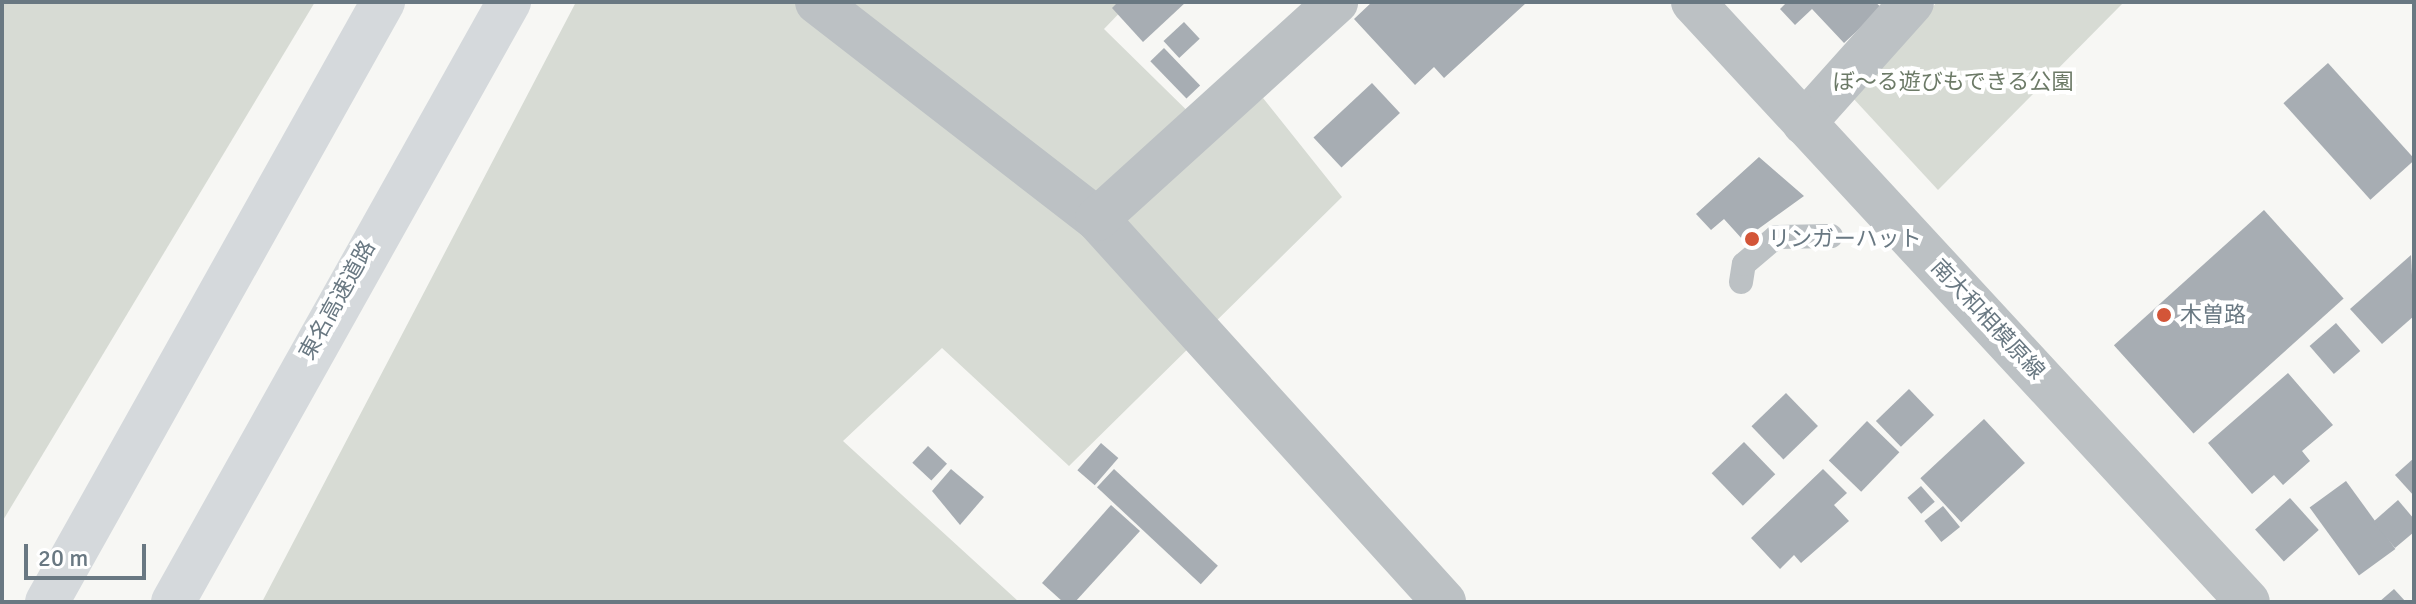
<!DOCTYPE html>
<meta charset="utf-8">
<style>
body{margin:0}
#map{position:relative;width:2416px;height:604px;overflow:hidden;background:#f7f7f4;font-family:Signika,"Noto Sans JP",sans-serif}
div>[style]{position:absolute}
.green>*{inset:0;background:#d7dbd4}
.building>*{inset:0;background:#a7adb3;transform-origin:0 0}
.service>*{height:24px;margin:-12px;padding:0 12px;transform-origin:12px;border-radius:12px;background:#bcc1c4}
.minor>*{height:44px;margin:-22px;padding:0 22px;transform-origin:22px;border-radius:22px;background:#bcc1c4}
.tertiary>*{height:44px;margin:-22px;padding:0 22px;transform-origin:22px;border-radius:22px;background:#bcc1c4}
.motorway>*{height:44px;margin:-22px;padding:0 22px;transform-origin:22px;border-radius:22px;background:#d5d9dc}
.dots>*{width:22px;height:22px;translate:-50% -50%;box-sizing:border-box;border:4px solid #fff;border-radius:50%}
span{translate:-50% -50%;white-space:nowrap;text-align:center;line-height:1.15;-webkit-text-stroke:8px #fff;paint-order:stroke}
.park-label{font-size:22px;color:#6c7a67}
.poi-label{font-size:22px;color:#697882}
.left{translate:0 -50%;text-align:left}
.street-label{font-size:22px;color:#697882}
.frame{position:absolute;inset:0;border:4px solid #697882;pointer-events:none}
.scale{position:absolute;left:24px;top:544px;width:122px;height:36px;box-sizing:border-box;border:4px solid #697882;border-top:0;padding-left:10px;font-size:24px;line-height:28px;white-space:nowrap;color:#697882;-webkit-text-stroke:6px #fff;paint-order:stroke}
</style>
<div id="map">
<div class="green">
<div style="clip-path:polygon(2px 2px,315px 2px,2px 522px)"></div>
<div style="clip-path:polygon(576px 2px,1130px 2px,1104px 29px,1214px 137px,1263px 98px,1342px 197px,1069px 466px,942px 348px,843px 441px,1019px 602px,262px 602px)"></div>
<div style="clip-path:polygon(1937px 2px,2124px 2px,1938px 190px,1852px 97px)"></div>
</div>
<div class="building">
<div style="clip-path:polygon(1118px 2px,1186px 2px,1143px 42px,1112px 8px)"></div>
<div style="clip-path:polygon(1372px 2px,1527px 2px,1444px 78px,1434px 67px,1415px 85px,1354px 19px)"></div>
<div style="clip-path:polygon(1787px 2px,1875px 2px,1882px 8px,1844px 43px,1812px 9px,1795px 25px,1780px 9px)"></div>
<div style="left:1184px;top:22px;width:23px;height:28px;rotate:47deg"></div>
<div style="left:1164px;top:48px;width:52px;height:19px;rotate:46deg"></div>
<div style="left:2328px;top:63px;width:130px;height:60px;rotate:48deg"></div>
<div style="left:1372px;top:83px;width:41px;height:80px;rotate:47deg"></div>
<div style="clip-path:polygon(1759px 157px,1804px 196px,1743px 240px,1724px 219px,1711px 230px,1696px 214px)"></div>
<div style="left:2264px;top:210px;width:119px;height:202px;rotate:48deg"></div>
<div style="clip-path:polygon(2411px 255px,2414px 316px,2382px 344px,2350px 309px)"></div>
<div style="left:2336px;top:323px;width:37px;height:35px;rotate:49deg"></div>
<div style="clip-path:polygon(2288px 373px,2333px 425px,2302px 451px,2310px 461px,2283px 485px,2274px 475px,2252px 494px,2208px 443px)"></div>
<div style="left:1909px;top:389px;width:36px;height:46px;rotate:46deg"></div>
<div style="left:1786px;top:393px;width:46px;height:48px;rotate:46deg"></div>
<div style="left:1984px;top:419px;width:60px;height:87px;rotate:47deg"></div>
<div style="left:1867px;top:421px;width:45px;height:55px;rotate:44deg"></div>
<div style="left:1744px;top:442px;width:45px;height:45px;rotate:46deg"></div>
<div style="left:1101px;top:443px;width:23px;height:36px;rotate:41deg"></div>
<div style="left:928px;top:446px;width:26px;height:23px;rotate:43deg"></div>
<div style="clip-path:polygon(2414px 458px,2414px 496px,2395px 475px)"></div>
<div style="clip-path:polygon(951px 469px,984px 497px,960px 525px,932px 491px)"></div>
<div style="left:1114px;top:469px;width:142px;height:25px;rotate:43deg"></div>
<div style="clip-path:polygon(1823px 469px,1847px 493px,1834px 505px,1849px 521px,1801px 563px,1794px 555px,1780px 569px,1751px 538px)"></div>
<div style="left:2346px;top:481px;width:84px;height:45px;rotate:54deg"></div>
<div style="left:1921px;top:486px;width:21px;height:18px;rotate:49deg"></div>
<div style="left:2290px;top:498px;width:43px;height:47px;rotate:48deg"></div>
<div style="clip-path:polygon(2398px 500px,2414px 519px,2414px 532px,2395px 548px,2373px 522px)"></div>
<div style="clip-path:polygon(1111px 505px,1140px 531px,1075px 602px,1063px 602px,1042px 583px)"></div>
<div style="left:1943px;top:506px;width:27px;height:24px;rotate:51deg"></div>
<div style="clip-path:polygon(2394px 589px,2406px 602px,2379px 602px)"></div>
</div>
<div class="service">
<div style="left:1741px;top:282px;width:18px;rotate:-81deg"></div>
<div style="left:1744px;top:264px;width:42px;rotate:-40.2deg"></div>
<div style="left:1776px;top:237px;width:55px;rotate:-1deg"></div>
</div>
<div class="minor">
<div style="left:817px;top:2px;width:354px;rotate:37.8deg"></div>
<div style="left:1097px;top:219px;width:517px;rotate:47.82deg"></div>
<div style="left:1804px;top:123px;width:162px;rotate:-48.2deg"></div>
<div style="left:1097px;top:219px;width:323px;rotate:-42.2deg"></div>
</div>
<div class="tertiary">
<div style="left:1693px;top:2px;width:817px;rotate:47.23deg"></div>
</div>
<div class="motorway">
<div style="left:47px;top:602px;width:688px;rotate:-60.75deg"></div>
<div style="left:173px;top:602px;width:688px;rotate:-60.75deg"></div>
</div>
<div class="dots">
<div style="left:1752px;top:239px;background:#d35538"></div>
<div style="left:2164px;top:315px;background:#d35538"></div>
</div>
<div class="park-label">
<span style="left:1953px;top:82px">ぼ～る遊びもできる公園</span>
</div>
<div class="poi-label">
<span class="left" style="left:1768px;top:239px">リンガーハット</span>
<span class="left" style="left:2180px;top:315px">木曽路</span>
</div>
<div class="street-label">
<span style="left:337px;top:300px;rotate:-61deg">東名高速道路</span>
<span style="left:1988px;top:319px;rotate:47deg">南大和相模原線</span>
</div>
<div class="frame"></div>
<div class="scale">20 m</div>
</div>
